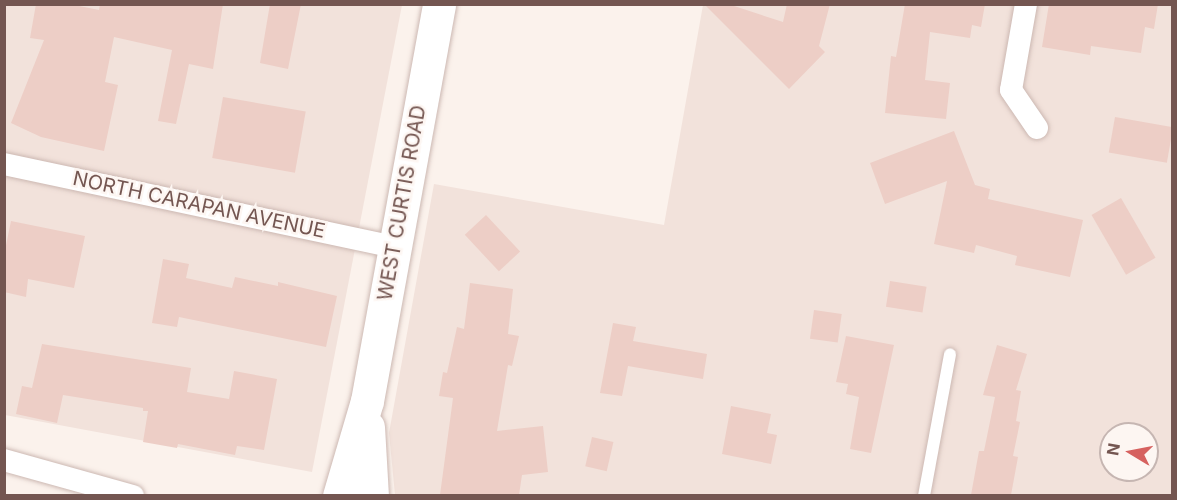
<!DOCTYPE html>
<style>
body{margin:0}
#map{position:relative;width:1177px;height:500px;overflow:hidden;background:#fbf2ec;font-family:Inter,sans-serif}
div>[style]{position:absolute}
.residential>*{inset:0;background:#f2e2db}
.building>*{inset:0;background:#edcec6;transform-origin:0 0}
.roads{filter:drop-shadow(0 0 2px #ccb8b2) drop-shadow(0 0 2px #ccb8b2)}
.lane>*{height:12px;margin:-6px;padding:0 6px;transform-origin:6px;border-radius:6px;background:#fff}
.street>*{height:22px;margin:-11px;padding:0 11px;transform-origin:11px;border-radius:11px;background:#fff}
.secondary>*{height:33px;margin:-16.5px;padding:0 16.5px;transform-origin:16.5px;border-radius:16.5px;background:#fff}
span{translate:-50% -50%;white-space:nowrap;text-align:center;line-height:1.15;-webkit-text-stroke:5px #fdf6f2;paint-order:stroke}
.street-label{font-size:20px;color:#745651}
.frame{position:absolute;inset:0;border:6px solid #745651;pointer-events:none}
.north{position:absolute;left:1099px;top:422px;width:60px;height:60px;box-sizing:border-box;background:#fdf6f2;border:2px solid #c6b6b2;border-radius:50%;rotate:280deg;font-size:16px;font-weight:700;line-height:24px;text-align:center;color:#745651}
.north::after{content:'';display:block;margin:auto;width:21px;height:27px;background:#d6615f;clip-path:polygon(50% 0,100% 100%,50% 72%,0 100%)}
</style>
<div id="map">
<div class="residential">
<div style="clip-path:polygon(4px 5px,402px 5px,312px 472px,5px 415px)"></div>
<div style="clip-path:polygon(evenodd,703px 5px,1172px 5px,1172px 495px,395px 495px,389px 433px,434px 184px,664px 225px,703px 5px,1111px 434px,1147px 434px,1147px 470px,1111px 470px,1111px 434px)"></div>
</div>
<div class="building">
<div style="clip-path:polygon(36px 4px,69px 4px,99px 10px,100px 4px,223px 4px,213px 69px,189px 64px,176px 124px,158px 121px,172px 50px,114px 37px,105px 82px,118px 85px,104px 151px,41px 137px,11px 123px,44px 40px,30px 38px)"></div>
<div style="clip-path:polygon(270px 4px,301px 4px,288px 69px,260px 63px)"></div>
<div style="clip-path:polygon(704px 4px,728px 4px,783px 22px,787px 4px,830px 4px,819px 46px,825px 52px,789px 89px)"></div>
<div style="clip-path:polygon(905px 4px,985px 4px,981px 27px,972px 25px,970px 38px,930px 32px,925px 80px,950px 83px,946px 119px,885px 113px,891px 56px,896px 57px)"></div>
<div style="clip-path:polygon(1049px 4px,1158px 4px,1154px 29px,1145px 27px,1141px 53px,1091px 46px,1090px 55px,1042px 47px)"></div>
<div style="left:223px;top:97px;width:84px;height:62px;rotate:10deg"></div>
<div style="left:1115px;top:117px;width:59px;height:36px;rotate:10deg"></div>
<div style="clip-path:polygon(954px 131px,975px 185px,990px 189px,988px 199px,1083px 220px,1070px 277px,1015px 265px,1017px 256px,976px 245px,974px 253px,934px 244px,947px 181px,885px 204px,870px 163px)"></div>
<div style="left:1121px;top:198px;width:69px;height:34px;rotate:60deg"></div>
<div style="left:486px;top:215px;width:50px;height:29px;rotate:47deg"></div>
<div style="clip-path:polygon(11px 221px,85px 236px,74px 288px,28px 279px,26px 297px,4px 292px,4px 255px)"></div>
<div style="clip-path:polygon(163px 259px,189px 264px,186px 278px,232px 288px,235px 277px,278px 286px,278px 282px,337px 296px,326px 347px,179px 317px,177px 327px,152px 323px)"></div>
<div style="left:890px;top:281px;width:37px;height:26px;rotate:9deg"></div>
<div style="clip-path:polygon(470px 283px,513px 289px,508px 334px,519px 336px,512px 366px,508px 365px,497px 431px,543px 426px,548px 472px,522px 475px,519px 495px,440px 495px,453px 398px,439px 396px,443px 372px,447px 373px,457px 327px,464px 329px)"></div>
<div style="left:814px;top:310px;width:28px;height:29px;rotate:8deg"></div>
<div style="clip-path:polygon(613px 323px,636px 327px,633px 341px,707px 354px,703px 379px,628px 366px,622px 396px,600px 393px)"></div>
<div style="clip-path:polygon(846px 336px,894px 345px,871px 453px,850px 449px,859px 397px,846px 394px,848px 384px,836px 382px)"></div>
<div style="clip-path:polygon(42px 344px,191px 368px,187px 392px,229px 399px,234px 371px,277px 379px,264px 450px,237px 446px,235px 455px,178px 444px,177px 448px,143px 442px,148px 411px,143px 411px,143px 408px,63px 395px,57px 423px,16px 414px,22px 386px,32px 388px)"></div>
<div style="clip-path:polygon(997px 345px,1027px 354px,1016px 390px,1021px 391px,1016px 421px,1020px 422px,1013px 456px,1018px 457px,1011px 495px,971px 495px,979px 451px,984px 451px,995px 397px,983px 395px)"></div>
<div style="clip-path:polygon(731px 406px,771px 414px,767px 433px,777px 435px,771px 464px,722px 454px)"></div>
<div style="left:592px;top:437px;width:22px;height:30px;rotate:13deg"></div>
</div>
<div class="roads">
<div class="lane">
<div style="left:924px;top:496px;width:144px;rotate:-79.6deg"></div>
</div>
<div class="street">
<div style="left:1026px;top:4px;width:87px;rotate:99.9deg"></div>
<div style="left:1011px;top:90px;width:46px;rotate:55.6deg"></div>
<div style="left:4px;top:164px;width:399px;rotate:12deg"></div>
<div style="left:4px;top:460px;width:134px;rotate:15.6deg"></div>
</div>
<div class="secondary">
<div style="left:368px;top:427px;width:69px;rotate:86.7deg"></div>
<div style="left:339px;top:496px;width:99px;rotate:-73.6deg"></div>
<div style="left:367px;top:401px;width:403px;rotate:-79.7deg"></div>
</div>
</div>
<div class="street-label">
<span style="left:402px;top:203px;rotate:-80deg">WEST CURTIS ROAD</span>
<span style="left:199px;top:205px;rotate:12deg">NORTH CARAPAN AVENUE</span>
</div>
<div class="frame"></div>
<div class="north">N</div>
</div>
